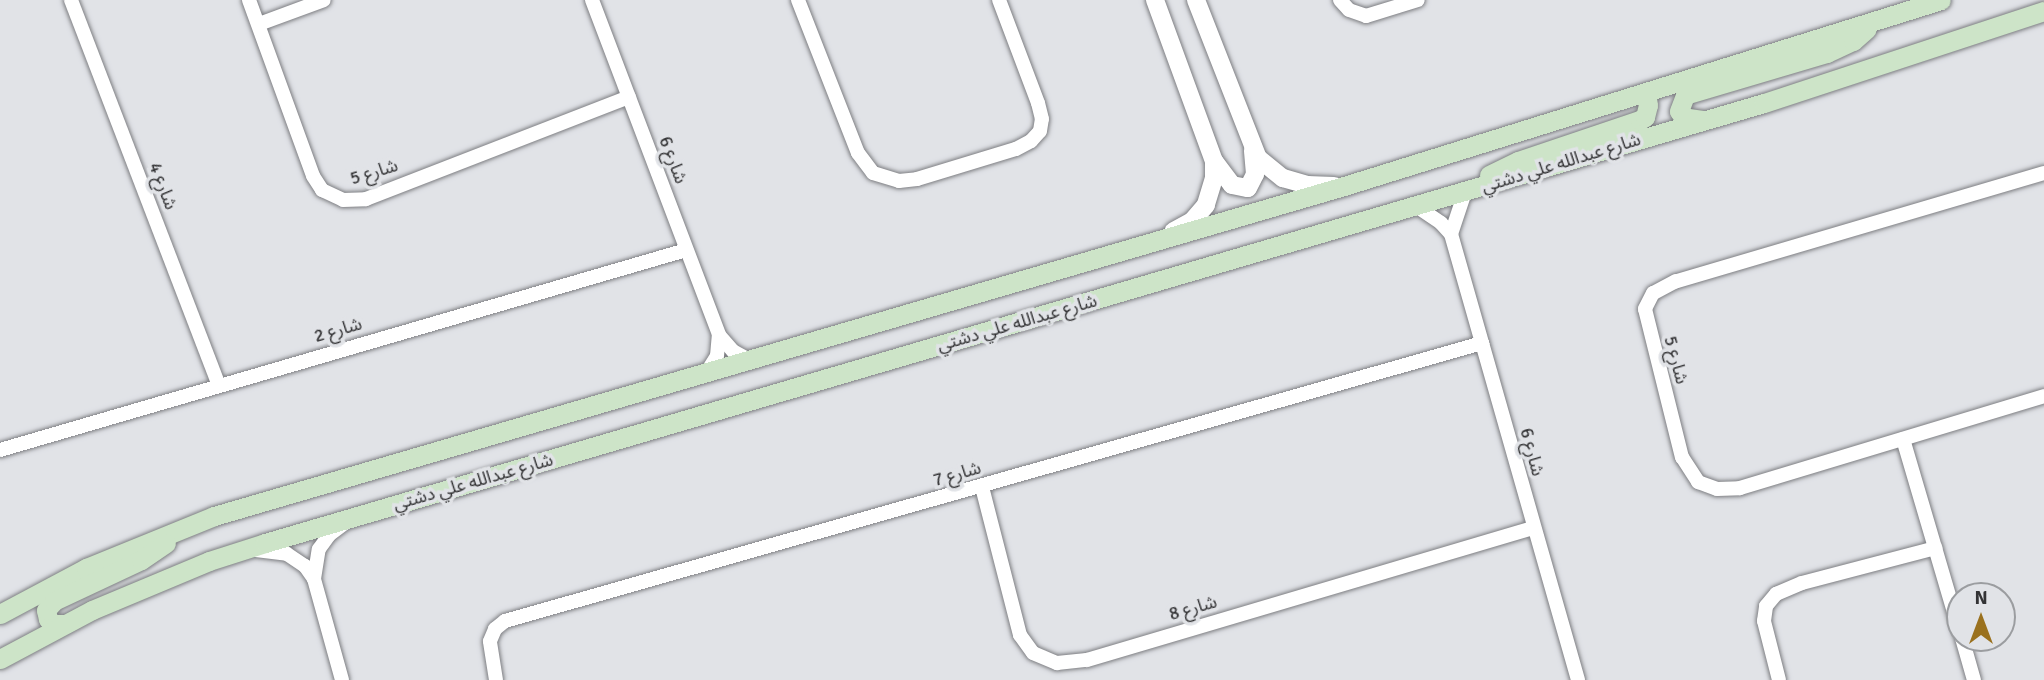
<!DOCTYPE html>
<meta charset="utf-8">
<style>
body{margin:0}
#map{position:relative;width:2044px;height:680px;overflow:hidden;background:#e1e3e7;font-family:Signika,"Noto Sans Arabic",sans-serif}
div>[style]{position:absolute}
.roads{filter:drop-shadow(0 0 2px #7d7e82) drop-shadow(0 0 2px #7d7e82)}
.minor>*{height:14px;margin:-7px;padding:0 7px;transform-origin:7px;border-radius:7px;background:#fff}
.tertiary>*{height:18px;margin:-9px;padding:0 9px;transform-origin:9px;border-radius:9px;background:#fff}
.secondary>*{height:19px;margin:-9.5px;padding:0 9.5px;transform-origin:9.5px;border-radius:9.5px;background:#cde4c8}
span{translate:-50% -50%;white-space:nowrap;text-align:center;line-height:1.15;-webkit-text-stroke:7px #e1e3e7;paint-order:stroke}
.street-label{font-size:18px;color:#333335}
.north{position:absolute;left:1946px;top:582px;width:70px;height:70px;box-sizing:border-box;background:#e1e3e7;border:2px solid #9b9da0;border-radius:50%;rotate:0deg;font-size:19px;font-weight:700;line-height:28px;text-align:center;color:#333335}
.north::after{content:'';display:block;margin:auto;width:24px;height:32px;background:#9a711e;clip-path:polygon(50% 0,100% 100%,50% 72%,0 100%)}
</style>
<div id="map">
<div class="roads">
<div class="minor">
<div style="left:71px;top:0;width:412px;rotate:69deg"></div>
<div style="left:249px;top:0;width:187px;rotate:70deg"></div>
<div style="left:313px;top:176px;width:17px;rotate:57deg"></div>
<div style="left:322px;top:190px;width:23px;rotate:25deg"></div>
<div style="left:343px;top:200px;width:23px;rotate:-2deg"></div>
<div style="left:366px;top:199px;width:282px;rotate:-21.2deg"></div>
<div style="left:592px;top:0;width:358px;rotate:69.2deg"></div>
<div style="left:719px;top:335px;width:21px;rotate:49deg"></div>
<div style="left:733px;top:351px;width:21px;rotate:29deg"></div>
<div style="left:798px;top:0;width:164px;rotate:68.6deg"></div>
<div style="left:858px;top:153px;width:25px;rotate:53deg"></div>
<div style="left:873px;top:173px;width:27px;rotate:17deg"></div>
<div style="left:899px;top:181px;width:18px;rotate:-6deg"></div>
<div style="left:917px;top:179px;width:103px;rotate:-16.9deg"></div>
<div style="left:1016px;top:149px;width:17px;rotate:-28deg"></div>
<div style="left:1031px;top:141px;width:13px;rotate:-48deg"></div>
<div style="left:1040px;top:131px;width:12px;rotate:-81deg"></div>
<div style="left:1042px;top:119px;width:16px;rotate:-104deg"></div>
<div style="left:1038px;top:103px;width:110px;rotate:-110.7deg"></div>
<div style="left:1340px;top:0;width:13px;rotate:48deg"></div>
<div style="left:1349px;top:10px;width:18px;rotate:19deg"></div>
<div style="left:1366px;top:16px;width:54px;rotate:-17.1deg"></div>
<div style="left:259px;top:24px;width:69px;rotate:-20.3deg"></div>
<div style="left:2044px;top:173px;width:384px;rotate:163.6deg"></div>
<div style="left:1676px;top:281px;width:26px;rotate:152deg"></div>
<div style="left:1653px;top:293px;width:18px;rotate:117deg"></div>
<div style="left:1645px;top:309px;width:153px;rotate:76deg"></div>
<div style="left:1682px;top:457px;width:30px;rotate:57deg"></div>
<div style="left:1698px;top:482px;width:20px;rotate:20deg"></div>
<div style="left:1717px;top:489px;width:23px;rotate:-2deg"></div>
<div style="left:1740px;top:488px;width:318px;rotate:-16.8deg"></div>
<div style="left:1465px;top:192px;width:44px;rotate:108.4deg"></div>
<div style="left:1451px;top:234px;width:464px;rotate:74.1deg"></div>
<div style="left:1416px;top:206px;width:30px;rotate:34deg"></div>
<div style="left:1441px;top:223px;width:15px;rotate:48deg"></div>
<div style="left:705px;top:375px;width:22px;rotate:-58deg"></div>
<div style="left:717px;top:356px;width:21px;rotate:-85deg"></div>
<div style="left:1903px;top:439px;width:202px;rotate:73.6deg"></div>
<div style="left:0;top:450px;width:715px;rotate:-16.25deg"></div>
<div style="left:982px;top:487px;width:153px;rotate:75.6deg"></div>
<div style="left:1020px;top:635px;width:22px;rotate:54deg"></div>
<div style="left:1033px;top:653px;width:26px;rotate:23deg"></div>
<div style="left:1057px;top:663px;width:30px;rotate:-6deg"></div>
<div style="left:1087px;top:660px;width:465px;rotate:-16.5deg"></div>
<div style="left:256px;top:550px;width:31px;rotate:7deg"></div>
<div style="left:287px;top:554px;width:22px;rotate:34deg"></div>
<div style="left:305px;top:566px;width:16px;rotate:55deg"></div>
<div style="left:314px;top:579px;width:105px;rotate:74.5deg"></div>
<div style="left:314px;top:579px;width:30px;rotate:-81deg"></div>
<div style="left:319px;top:549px;width:17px;rotate:-54deg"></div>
<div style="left:329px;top:535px;width:20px;rotate:-37deg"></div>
<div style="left:1962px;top:638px;width:44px;rotate:74.1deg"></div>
<div style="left:496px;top:680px;width:39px;rotate:-99deg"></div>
<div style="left:490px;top:641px;width:13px;rotate:-67deg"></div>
<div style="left:495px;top:629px;width:13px;rotate:-39deg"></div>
<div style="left:505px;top:621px;width:1016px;rotate:-15.88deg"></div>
<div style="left:1779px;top:680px;width:61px;rotate:-104.3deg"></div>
<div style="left:1764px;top:621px;width:15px;rotate:-82deg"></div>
<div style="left:1766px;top:606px;width:16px;rotate:-50deg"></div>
<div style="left:1776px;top:594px;width:28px;rotate:-23deg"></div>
<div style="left:1802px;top:583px;width:138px;rotate:-14.7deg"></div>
</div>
<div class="tertiary">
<div style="left:1155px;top:0;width:171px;rotate:69.9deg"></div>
<div style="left:1214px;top:161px;width:17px;rotate:90deg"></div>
<div style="left:1214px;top:178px;width:28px;rotate:107deg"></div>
<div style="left:1206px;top:205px;width:21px;rotate:131deg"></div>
<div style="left:1192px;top:221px;width:21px;rotate:151deg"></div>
<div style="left:1196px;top:0;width:170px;rotate:68.6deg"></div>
<div style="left:1258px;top:158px;width:32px;rotate:39deg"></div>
<div style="left:1283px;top:178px;width:25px;rotate:16deg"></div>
<div style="left:1307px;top:185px;width:27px;rotate:2deg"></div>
<div style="left:1214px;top:161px;width:30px;rotate:53deg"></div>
<div style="left:1232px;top:185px;width:16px;rotate:11deg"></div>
<div style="left:1248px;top:188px;width:16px;rotate:-63deg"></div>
<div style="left:1255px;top:174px;width:24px;rotate:-95deg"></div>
</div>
<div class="secondary">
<div style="left:1702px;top:120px;width:19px;rotate:-171deg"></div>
<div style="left:1683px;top:117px;width:7px;rotate:-124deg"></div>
<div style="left:1679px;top:111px;width:17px;rotate:-69deg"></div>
<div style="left:1685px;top:95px;width:148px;rotate:-16.5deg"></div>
<div style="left:1827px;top:53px;width:29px;rotate:-25deg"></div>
<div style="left:1853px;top:41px;width:18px;rotate:-41deg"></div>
<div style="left:1489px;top:175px;width:32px;rotate:-26deg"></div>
<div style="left:1518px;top:161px;width:129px;rotate:-18.6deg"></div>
<div style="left:1640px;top:120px;width:6px;rotate:-31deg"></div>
<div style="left:1645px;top:117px;width:12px;rotate:-76deg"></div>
<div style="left:1648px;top:105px;width:12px;rotate:-99deg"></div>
<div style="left:0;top:614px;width:98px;rotate:-28.1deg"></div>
<div style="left:86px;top:568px;width:138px;rotate:-22.1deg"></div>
<div style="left:214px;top:516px;width:1177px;rotate:-16.28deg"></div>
<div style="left:1344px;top:186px;width:625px;rotate:-17.3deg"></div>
<div style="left:65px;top:624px;width:12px;rotate:180deg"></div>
<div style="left:53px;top:624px;width:7px;rotate:-135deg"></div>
<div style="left:48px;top:619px;width:9px;rotate:-103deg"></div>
<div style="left:46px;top:610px;width:12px;rotate:-48deg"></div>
<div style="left:54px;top:601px;width:96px;rotate:-25.2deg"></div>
<div style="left:141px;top:560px;width:30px;rotate:-34deg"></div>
<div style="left:0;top:659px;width:104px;rotate:-28deg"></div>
<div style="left:92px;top:610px;width:127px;rotate:-22.7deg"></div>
<div style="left:209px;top:561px;width:59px;rotate:-17.8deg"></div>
<div style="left:265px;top:543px;width:1562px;rotate:-16.36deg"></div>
<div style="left:1764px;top:103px;width:295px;rotate:-18.2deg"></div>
</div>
</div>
<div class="street-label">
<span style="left:673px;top:160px;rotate:69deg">شارع 6</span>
<span style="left:1561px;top:163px;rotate:-17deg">شارع عبدالله علي دشتي</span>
<span style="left:374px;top:172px;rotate:-17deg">شارع 5</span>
<span style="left:163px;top:186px;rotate:69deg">شارع 4</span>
<span style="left:1017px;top:323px;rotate:-16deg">شارع عبدالله علي دشتي</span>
<span style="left:338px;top:330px;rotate:-16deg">شارع 2</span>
<span style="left:1676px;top:360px;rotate:75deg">شارع 5</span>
<span style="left:1532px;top:452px;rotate:75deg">شارع 6</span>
<span style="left:957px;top:474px;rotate:-16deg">شارع 7</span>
<span style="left:473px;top:482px;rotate:-16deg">شارع عبدالله علي دشتي</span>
<span style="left:1193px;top:608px;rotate:-16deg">شارع 8</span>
</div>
<div class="north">N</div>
</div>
